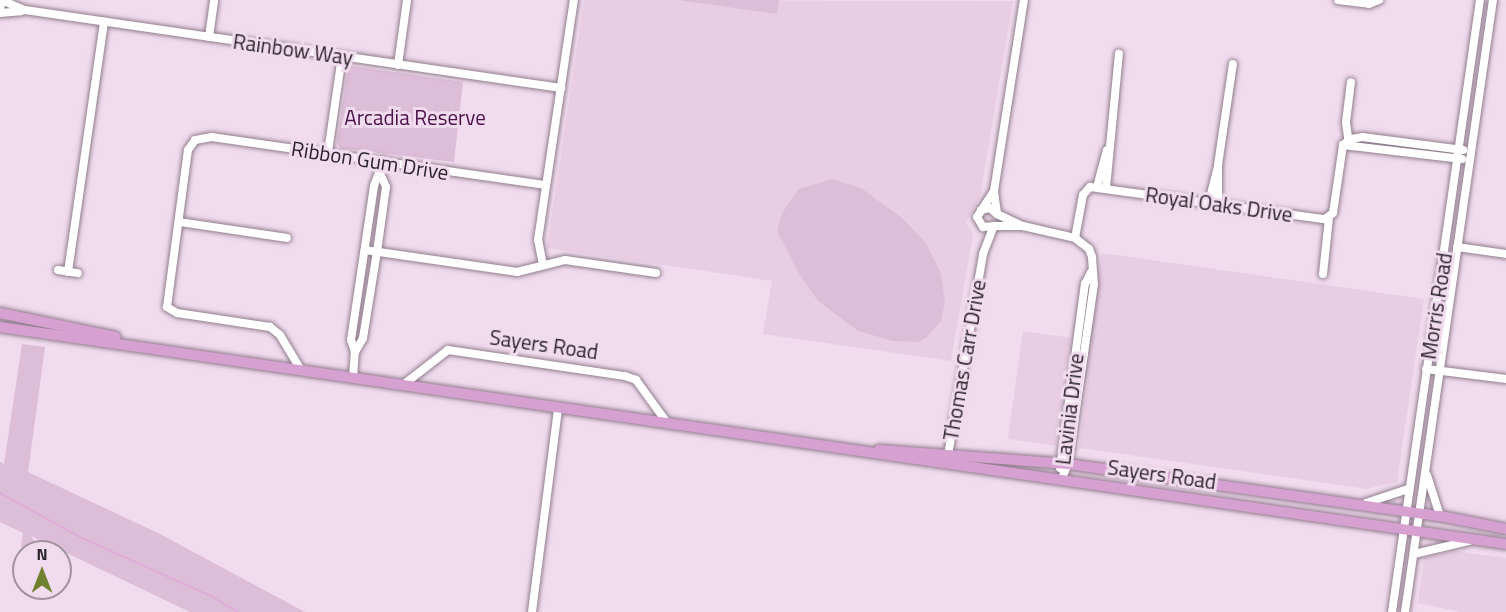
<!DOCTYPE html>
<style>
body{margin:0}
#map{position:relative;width:1506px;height:612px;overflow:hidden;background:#f0dcee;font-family:"Titillium Web",sans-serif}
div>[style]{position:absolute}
.built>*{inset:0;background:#e8cee4;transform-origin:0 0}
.green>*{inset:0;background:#ddbed9}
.stream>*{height:2px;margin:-1px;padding:0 1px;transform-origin:1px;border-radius:1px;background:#deadd8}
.roads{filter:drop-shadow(0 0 2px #917e8e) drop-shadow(0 0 2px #917e8e)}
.minor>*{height:8px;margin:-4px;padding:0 4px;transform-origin:4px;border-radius:4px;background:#fff}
.major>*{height:10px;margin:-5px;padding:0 5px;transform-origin:5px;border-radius:5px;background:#d6a1d1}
span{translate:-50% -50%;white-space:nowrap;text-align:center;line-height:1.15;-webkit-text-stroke:6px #f0dcee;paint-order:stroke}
.street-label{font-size:21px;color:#2b232a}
.park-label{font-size:21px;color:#4c1349}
.north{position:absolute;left:12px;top:540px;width:60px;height:60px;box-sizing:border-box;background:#f0dcee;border:2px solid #a192a0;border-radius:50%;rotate:0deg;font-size:16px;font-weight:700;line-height:24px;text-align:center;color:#2b232a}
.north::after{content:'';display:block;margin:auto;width:21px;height:27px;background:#6f802f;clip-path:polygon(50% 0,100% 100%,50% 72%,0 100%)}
</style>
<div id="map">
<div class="built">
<div style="clip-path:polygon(584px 0,1013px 1px,980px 197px,966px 222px,973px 235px,951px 361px,763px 334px,772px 281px,547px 248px)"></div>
<div style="clip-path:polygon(1102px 253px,1424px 299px,1397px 482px,1366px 489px,1079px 448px,1088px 380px,1084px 379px)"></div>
<div style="left:1023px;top:331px;width:48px;height:109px;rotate:8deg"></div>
<div style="clip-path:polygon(1455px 551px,1506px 558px,1506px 612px,1461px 612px,1418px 603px,1424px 558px)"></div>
</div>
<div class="green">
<div style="clip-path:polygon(678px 0,779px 0,777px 14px)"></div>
<div style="clip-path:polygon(352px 66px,463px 82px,454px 162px,340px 148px,337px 143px,348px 69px)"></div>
<div style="clip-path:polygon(832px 179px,861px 188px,901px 217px,926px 243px,941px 274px,945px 302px,941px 321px,926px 338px,918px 342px,893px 341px,858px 331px,818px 301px,801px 277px,777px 231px,782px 213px,799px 189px)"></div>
<div style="clip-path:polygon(22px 344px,45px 347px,28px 472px,160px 534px,305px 612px,190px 612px,31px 536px,40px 552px,25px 552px,21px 546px,23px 533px,0 522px,0 462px,4px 464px)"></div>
</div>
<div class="stream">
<div style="left:0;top:493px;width:94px;rotate:28.8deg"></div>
<div style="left:82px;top:538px;width:141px;rotate:24.2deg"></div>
<div style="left:211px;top:596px;width:31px;rotate:31deg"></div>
</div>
<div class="roads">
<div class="minor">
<div style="left:1px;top:0;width:26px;rotate:23deg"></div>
<div style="left:25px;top:10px;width:542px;rotate:8.28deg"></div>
<div style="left:1px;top:0;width:13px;rotate:94deg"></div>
<div style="left:0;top:13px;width:21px;rotate:-5deg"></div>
<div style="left:1338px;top:0;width:31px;rotate:7deg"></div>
<div style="left:1369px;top:4px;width:11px;rotate:-22deg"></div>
<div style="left:209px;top:37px;width:37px;rotate:-82deg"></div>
<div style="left:398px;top:65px;width:66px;rotate:-82.1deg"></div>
<div style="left:1349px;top:144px;width:22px;rotate:-98deg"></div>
<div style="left:1346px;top:122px;width:40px;rotate:-82.9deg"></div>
<div style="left:1343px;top:145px;width:120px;rotate:6.7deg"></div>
<div style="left:328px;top:152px;width:97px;rotate:-81.7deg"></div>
<div style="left:1097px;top:187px;width:38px;rotate:-75deg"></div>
<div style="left:1106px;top:188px;width:135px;rotate:-84.5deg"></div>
<div style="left:994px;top:191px;width:31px;rotate:123deg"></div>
<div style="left:977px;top:217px;width:12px;rotate:59deg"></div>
<div style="left:983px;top:227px;width:12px;rotate:-5deg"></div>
<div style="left:1209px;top:202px;width:38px;rotate:-76deg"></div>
<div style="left:1218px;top:203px;width:38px;rotate:-90deg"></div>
<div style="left:1218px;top:165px;width:102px;rotate:-81.6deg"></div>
<div style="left:981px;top:210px;width:9px;rotate:-13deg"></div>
<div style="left:990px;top:208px;width:9px;rotate:41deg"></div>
<div style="left:997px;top:213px;width:22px;rotate:-98deg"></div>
<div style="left:994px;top:191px;width:193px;rotate:-81.1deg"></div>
<div style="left:997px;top:214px;width:29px;rotate:25deg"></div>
<div style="left:1023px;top:226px;width:53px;rotate:13deg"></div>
<div style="left:1075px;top:238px;width:18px;rotate:38deg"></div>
<div style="left:1089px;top:249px;width:9px;rotate:69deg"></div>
<div style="left:1092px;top:257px;width:27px;rotate:86deg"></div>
<div style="left:1094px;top:284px;width:182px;rotate:98.2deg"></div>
<div style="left:1068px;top:464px;width:17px;rotate:114deg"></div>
<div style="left:179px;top:222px;width:109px;rotate:8.4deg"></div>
<div style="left:995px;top:226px;width:25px"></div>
<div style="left:1075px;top:238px;width:44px;rotate:-79.5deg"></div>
<div style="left:1083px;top:195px;width:11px;rotate:-49deg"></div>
<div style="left:1090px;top:187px;width:237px;rotate:7.8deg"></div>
<div style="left:1325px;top:219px;width:10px;rotate:-37deg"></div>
<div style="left:1333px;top:213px;width:69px;rotate:-81.6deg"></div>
<div style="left:1343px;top:145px;width:10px;rotate:-37deg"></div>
<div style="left:1351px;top:139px;width:11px;rotate:-10deg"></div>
<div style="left:1362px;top:137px;width:102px;rotate:7.3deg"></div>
<div style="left:1457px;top:247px;width:49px;rotate:8.1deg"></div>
<div style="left:365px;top:250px;width:154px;rotate:8.2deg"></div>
<div style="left:517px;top:272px;width:49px;rotate:-14deg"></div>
<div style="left:565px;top:260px;width:92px;rotate:8.1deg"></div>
<div style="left:543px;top:265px;width:25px;rotate:-101deg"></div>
<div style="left:538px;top:240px;width:243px;rotate:-81.5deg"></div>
<div style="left:58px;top:270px;width:20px;rotate:9deg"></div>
<div style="left:68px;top:272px;width:253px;rotate:-81.8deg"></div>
<div style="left:1323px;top:274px;width:56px;rotate:-83.9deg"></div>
<div style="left:355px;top:352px;width:16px;rotate:-60deg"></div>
<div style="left:363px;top:338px;width:87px;rotate:-80.8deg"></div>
<div style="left:377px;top:252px;width:66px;rotate:-82.1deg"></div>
<div style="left:386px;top:187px;width:13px;rotate:-113deg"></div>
<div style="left:1426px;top:369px;width:81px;rotate:7.1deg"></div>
<div style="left:301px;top:370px;width:41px;rotate:-121deg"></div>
<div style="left:280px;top:335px;width:13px;rotate:-141deg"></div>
<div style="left:270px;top:327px;width:94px;rotate:-171.4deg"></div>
<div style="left:177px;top:313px;width:12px;rotate:-149deg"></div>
<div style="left:167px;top:307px;width:158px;rotate:-82.4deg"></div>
<div style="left:188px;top:150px;width:12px;rotate:-55deg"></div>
<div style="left:195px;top:140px;width:17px;rotate:-10deg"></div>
<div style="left:212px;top:137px;width:337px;rotate:8.2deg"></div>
<div style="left:353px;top:378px;width:26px;rotate:-86deg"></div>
<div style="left:355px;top:352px;width:13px;rotate:-108deg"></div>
<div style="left:351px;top:340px;width:156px;rotate:-81.5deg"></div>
<div style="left:374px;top:186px;width:27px;rotate:-70deg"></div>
<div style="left:403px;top:385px;width:57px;rotate:-37.9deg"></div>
<div style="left:448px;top:350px;width:179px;rotate:8.4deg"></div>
<div style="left:625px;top:376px;width:12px;rotate:20deg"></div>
<div style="left:636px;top:380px;width:54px;rotate:54deg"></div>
<div style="left:947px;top:461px;width:210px;rotate:-80.1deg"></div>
<div style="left:983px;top:254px;width:30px;rotate:-69deg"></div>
<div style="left:1060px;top:468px;width:186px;rotate:-82.3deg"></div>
<div style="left:1085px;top:284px;width:13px;rotate:-63deg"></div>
<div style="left:1427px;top:475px;width:43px;rotate:72.4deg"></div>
<div style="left:1366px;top:503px;width:44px;rotate:-18.4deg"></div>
<div style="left:1414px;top:554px;width:57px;rotate:-13.3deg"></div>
<div style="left:532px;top:612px;width:206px;rotate:-82.7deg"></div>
<div style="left:1392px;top:612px;width:618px;rotate:-81.82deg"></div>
<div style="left:1405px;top:612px;width:618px;rotate:-81.82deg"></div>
</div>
<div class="major">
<div style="left:0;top:313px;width:118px;rotate:11.7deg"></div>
<div style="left:0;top:327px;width:1522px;rotate:8.2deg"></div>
<div style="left:879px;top:450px;width:190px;rotate:4.2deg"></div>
<div style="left:1068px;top:464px;width:376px;rotate:8deg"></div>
<div style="left:1440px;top:516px;width:67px;rotate:11.1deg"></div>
</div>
</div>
<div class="street-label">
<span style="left:293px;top:49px;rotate:8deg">Rainbow Way</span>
<span style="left:370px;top:160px;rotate:9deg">Ribbon Gum Drive</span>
<span style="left:1219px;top:204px;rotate:8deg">Royal Oaks Drive</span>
<span style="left:1436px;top:306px;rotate:-81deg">Morris Road</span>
<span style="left:544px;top:344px;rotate:8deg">Sayers Road</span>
<span style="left:964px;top:360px;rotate:-80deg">Thomas Carr Drive</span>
<span style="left:1069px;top:409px;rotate:-83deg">Lavinia Drive</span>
<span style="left:1162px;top:474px;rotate:8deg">Sayers Road</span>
</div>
<div class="park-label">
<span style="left:415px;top:117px">Arcadia Reserve</span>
</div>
<div class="north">N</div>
</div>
